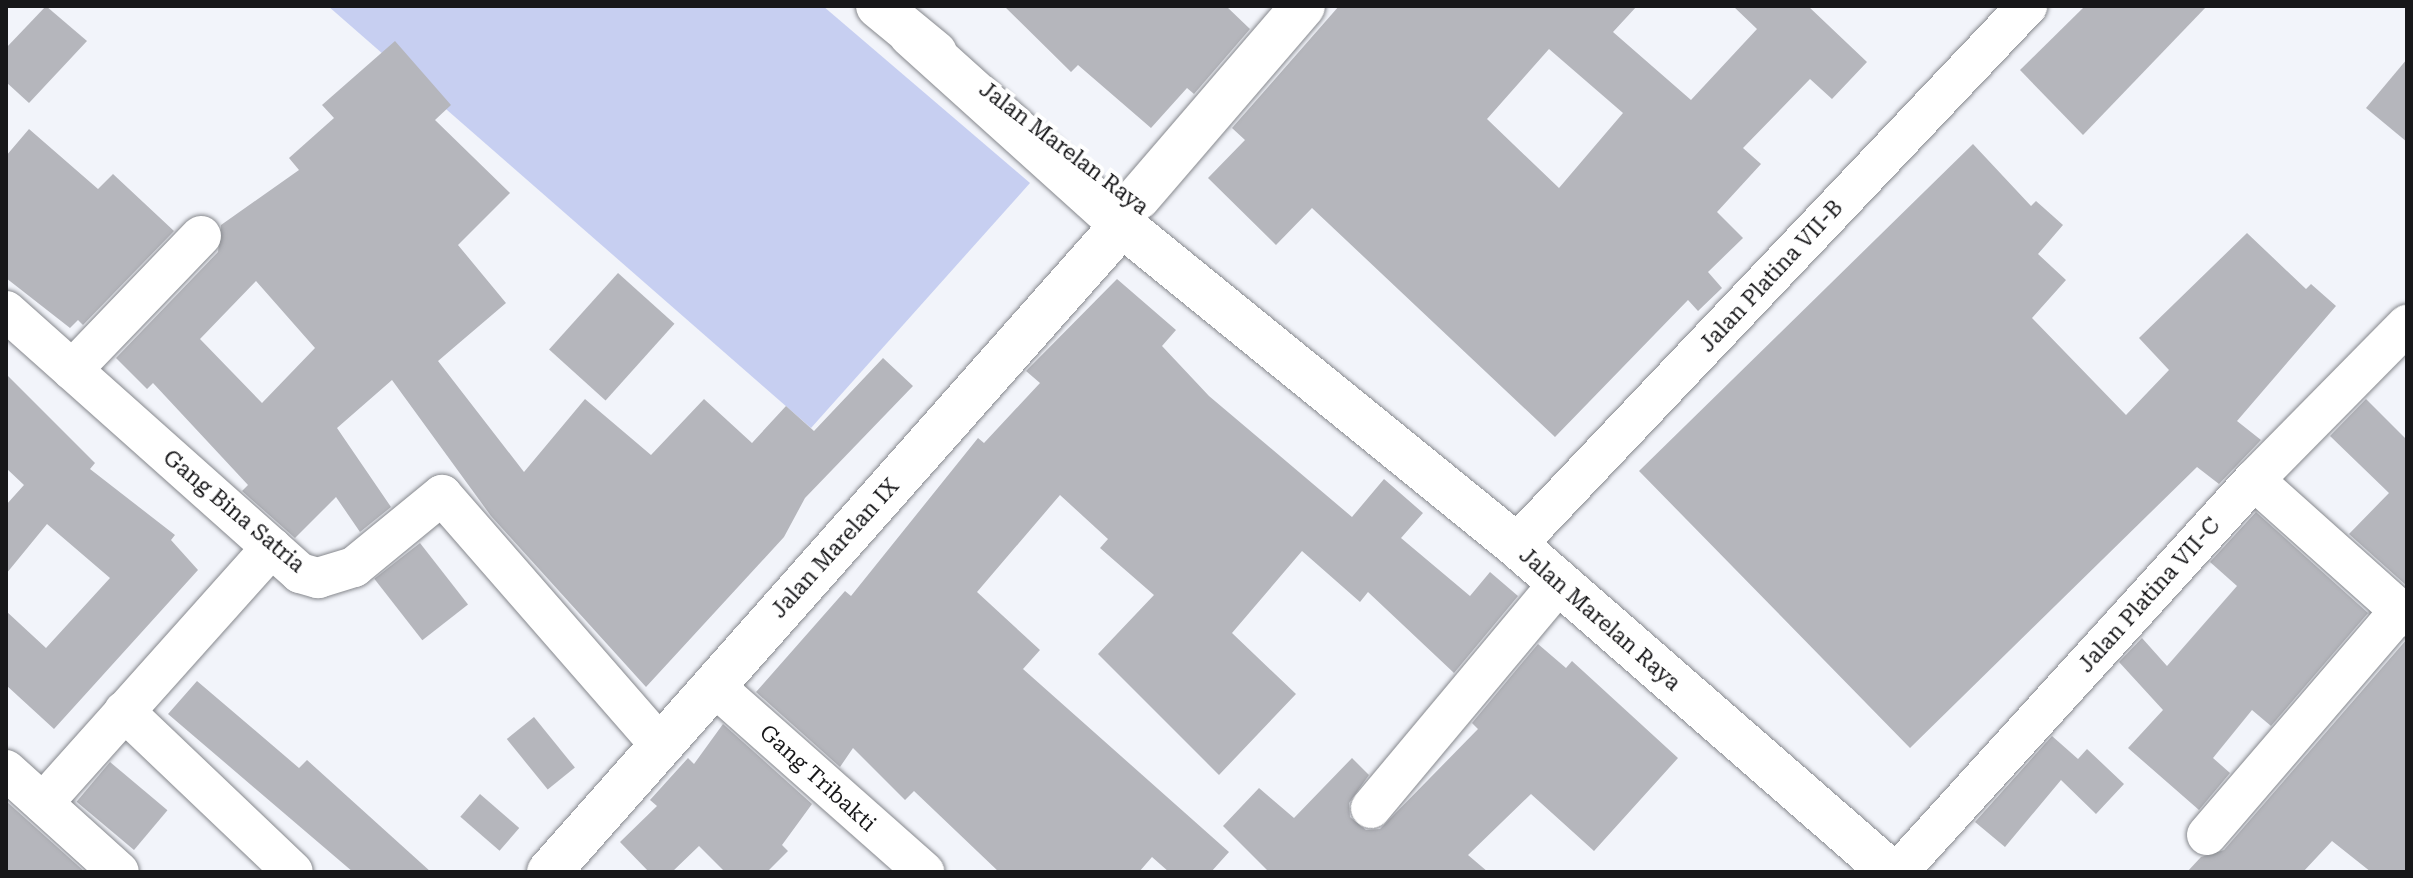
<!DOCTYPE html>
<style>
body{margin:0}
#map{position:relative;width:2413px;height:878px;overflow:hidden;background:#f2f4fa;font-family:"Roboto Serif",serif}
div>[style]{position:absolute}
.green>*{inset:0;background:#c7cff1}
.building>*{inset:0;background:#b5b6bc;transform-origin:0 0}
.roads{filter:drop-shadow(0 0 2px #86888d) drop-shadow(0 0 2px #86888d)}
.minor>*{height:40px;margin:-20px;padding:0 20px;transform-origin:20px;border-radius:20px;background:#fff}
.major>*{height:44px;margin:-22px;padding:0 22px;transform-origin:22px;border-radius:22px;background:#fff}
span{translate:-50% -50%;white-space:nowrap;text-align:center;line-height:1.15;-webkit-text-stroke:8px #fff;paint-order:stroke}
.street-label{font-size:22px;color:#171719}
.frame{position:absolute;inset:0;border:8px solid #171719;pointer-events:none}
</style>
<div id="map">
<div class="green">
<div style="clip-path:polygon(328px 6px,823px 6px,1030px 183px,811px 428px)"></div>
</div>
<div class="building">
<div style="clip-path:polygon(46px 6px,87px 41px,29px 103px,6px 82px,6px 48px)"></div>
<div style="clip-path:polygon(1004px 6px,1226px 6px,1250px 29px,1194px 94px,1187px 88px,1151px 128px,1078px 65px,1071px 72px)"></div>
<div style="clip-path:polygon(evenodd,1339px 6px,1637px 6px,1613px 32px,1691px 100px,1757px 29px,1733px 6px,1808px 6px,1867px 62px,1832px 99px,1810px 79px,1743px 148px,1761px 164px,1717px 212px,1743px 238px,1708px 272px,1722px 288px,1698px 311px,1688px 300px,1555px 437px,1312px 208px,1276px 245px,1208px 178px,1245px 140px,1232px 128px,1339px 6px,1549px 49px,1623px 113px,1559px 188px,1487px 119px,1549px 49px)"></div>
<div style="clip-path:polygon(2085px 6px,2207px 6px,2083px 135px,2020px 70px)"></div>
<div style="clip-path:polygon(evenodd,395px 41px,451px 105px,435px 120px,510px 193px,458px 245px,506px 303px,438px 361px,524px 472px,585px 399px,651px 455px,704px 399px,752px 443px,786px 406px,814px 431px,883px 358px,913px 386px,805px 498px,784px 537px,646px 687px,491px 516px,392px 380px,337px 428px,391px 507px,360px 532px,336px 497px,295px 538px,242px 491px,248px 485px,153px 383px,147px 389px,116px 358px,218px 252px,221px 225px,299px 170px,289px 158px,334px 118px,322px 105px,395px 41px,256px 281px,315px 348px,262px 403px,200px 339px,256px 281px)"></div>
<div style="clip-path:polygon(2407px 59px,2407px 142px,2366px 108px)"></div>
<div style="clip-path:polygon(29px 129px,98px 189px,113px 174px,174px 231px,83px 325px,78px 320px,70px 328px,6px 278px,6px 156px)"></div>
<div style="clip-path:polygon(1973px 144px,2031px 206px,2036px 201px,2063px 225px,2038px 254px,2066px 280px,2032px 318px,2126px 415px,2169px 370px,2139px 338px,2247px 233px,2306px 289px,2311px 284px,2336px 306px,2237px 421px,2261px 440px,2219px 484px,2197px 467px,1910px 748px,1639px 471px)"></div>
<div style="left:618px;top:273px;width:76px;height:103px;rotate:42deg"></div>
<div style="clip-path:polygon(1117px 279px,1176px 330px,1162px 346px,1209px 396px,1352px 517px,1384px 479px,1423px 513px,1401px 538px,1470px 596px,1490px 572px,1518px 596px,1454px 673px,1368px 592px,1360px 602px,1302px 551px,1232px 633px,1296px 694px,1219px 775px,1098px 654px,1154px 595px,1100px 548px,1108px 539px,1060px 495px,977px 592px,1040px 650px,1023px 669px,1229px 852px,1211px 872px,1169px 872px,1152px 857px,1139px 872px,999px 872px,914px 791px,905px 800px,853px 748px,840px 767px,756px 692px,845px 591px,851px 596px,978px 438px,984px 443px,1040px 383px,1026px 371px)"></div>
<div style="clip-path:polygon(6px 374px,95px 463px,90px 469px,175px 535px,171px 540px,198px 570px,54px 729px,6px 685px,6px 611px,46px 648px,110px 578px,47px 524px,6px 574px,6px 505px,24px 485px,6px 468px)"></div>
<div style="clip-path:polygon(2366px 399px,2407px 440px,2407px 586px,2349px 534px,2389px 493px,2330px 436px)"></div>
<div style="clip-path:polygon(2256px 512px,2368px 613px,2271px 726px,2252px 710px,2213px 758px,2230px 773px,2199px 810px,2128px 748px,2163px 710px,2119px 662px,2142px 638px,2167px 666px,2237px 586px,2210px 562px)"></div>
<div style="left:420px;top:543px;width:78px;height:58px;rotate:52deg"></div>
<div style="clip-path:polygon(2407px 639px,2407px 872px,2371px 872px,2332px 841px,2303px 872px,2187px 872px,2201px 857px,2224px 850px)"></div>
<div style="clip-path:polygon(1538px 644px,1566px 668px,1572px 661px,1678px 758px,1594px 851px,1531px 794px,1468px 855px,1488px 872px,1269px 872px,1223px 826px,1259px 788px,1294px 818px,1352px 758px,1369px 775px,1349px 803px,1350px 817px,1366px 830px,1380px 829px,1478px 729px,1472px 723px)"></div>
<div style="clip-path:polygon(197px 681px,299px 768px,307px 760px,431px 872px,353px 872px,168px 714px)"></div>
<div style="left:534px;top:717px;width:65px;height:35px;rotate:51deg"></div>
<div style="clip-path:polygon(723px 724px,812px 804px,782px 845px,788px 851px,767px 872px,725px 872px,699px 846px,672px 872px,649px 872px,620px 842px,657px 806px,650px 800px,688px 758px,694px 764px)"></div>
<div style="clip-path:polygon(2052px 736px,2078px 759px,2087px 749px,2124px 784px,2096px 814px,2061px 780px,2005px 847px,1975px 822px)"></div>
<div style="left:110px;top:762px;width:75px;height:52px;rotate:40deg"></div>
<div style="left:480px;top:794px;width:52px;height:30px;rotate:41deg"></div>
<div style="clip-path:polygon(6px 801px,85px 872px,6px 872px)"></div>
</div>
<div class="roads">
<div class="minor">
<div style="left:6px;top:311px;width:394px;rotate:41.7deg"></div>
<div style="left:300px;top:573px;width:19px;rotate:16deg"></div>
<div style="left:318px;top:578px;width:38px;rotate:-17deg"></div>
<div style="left:354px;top:567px;width:114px;rotate:-39.3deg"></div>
<div style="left:442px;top:495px;width:332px;rotate:48.9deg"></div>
<div style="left:72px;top:370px;width:186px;rotate:-46.1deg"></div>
<div style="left:2254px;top:480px;width:205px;rotate:41.8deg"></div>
<div style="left:1516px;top:545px;width:743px;rotate:-46.53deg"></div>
<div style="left:713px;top:685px;width:282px;rotate:41.5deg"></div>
<div style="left:124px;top:711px;width:233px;rotate:43.6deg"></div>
<div style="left:6px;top:770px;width:152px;rotate:42.1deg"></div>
<div style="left:43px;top:803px;width:343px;rotate:-48.2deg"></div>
<div style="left:1371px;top:808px;width:293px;rotate:-50.1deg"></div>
<div style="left:2207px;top:835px;width:296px;rotate:-49.3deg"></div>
<div style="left:1898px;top:872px;width:530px;rotate:-47.76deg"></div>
<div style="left:2254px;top:480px;width:218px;rotate:-45.4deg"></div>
</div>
<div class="major">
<div style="left:878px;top:6px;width:74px;rotate:39.5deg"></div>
<div style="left:911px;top:35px;width:284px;rotate:42deg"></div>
<div style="left:1122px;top:225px;width:508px;rotate:39.08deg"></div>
<div style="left:1516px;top:545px;width:498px;rotate:41.1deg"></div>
<div style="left:1138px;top:198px;width:253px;rotate:-49.3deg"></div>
<div style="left:549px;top:872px;width:864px;rotate:-48.47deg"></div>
</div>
</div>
<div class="street-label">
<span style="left:1064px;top:148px;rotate:37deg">Jalan Marelan Raya</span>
<span style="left:1771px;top:276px;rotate:-47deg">Jalan Platina VII-B</span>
<span style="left:234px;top:511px;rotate:40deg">Gang Bina Satria</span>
<span style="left:835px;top:548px;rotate:-48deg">Jalan Marelan IX</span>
<span style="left:2149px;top:595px;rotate:-48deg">Jalan Platina VII-C</span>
<span style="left:1600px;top:619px;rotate:41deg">Jalan Marelan Raya</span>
<span style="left:818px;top:778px;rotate:42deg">Gang Tribakti</span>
</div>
<div class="frame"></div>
</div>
